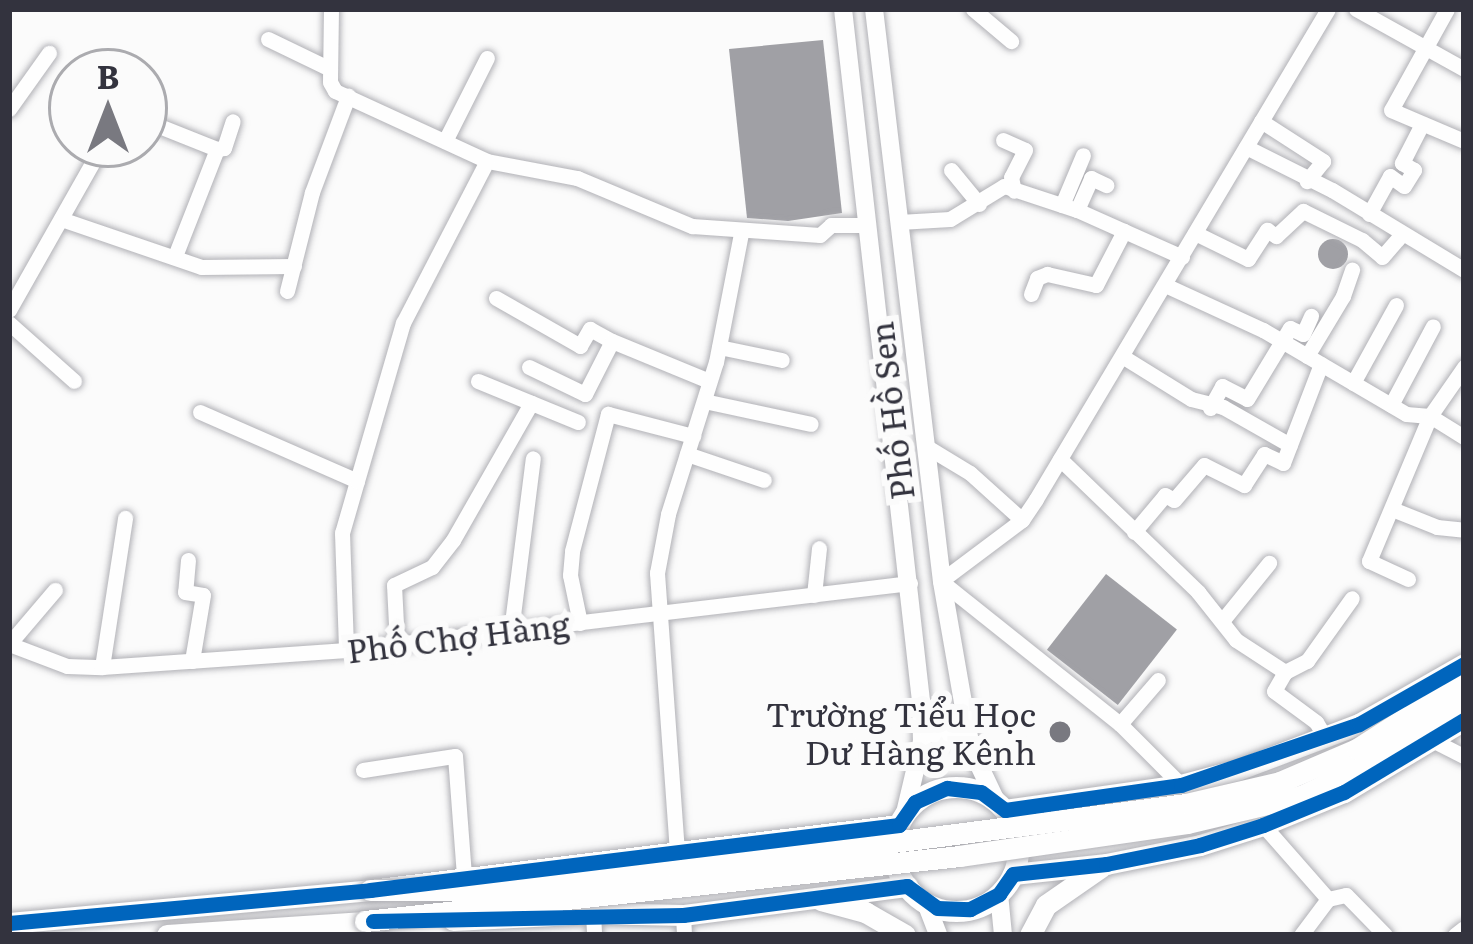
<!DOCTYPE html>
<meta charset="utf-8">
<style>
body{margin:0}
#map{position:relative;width:1473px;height:944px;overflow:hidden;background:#fbfbfb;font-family:Literata,serif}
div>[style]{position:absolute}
.building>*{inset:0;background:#a0a0a5;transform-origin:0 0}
.round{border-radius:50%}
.roads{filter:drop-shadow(0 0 3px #b1b1b6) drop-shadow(0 0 3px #b1b1b6)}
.minor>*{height:15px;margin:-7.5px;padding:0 7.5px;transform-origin:7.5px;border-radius:7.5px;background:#fefefe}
.major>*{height:18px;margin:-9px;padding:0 9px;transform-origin:9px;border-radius:9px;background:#fefefe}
.highway>*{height:21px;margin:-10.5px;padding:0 10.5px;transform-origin:10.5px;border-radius:10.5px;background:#fefefe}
.highway>.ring{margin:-10.5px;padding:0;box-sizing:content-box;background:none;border:21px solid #fefefe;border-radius:50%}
.bridges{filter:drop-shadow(0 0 3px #b1b1b6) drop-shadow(0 0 3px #b1b1b6)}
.highway-bridge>*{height:21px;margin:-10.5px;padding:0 10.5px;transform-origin:10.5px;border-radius:10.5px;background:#fefefe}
.bus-1>*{height:15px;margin:-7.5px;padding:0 7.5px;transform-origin:7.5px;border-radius:7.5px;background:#0065bd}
.dots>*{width:33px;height:33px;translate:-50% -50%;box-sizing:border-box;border:6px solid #fbfbfb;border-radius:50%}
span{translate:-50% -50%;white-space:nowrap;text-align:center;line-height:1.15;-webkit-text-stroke:12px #fbfbfb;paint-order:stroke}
.street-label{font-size:33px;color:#33333e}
.poi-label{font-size:33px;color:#33333e}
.right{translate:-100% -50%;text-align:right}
.frame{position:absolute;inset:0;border:12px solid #33333e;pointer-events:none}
.north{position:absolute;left:48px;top:48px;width:120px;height:120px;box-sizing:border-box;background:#fbfbfb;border:3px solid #ababaf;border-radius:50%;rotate:0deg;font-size:33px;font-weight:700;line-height:48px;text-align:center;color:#33333e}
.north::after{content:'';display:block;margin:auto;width:42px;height:54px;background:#797980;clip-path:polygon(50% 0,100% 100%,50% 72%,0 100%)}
</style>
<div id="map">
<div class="building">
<div style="clip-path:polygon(823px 40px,842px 213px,788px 221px,747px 218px,729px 49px)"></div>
<div class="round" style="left:1318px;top:239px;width:30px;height:30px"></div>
<div style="left:1106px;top:574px;width:90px;height:96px;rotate:38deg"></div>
</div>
<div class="roads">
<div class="minor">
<div style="left:331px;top:9px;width:73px;rotate:90.8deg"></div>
<div style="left:330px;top:82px;width:10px;rotate:61deg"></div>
<div style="left:335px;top:91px;width:167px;rotate:24.7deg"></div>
<div style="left:487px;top:161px;width:92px;rotate:10.7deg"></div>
<div style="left:577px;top:178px;width:125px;rotate:22.7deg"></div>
<div style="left:692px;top:226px;width:128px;rotate:4deg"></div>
<div style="left:820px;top:235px;width:15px;rotate:-42deg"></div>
<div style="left:831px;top:225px;width:37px"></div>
<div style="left:973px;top:9px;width:50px;rotate:40.1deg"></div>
<div style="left:1356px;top:9px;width:124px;rotate:29.1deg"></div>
<div style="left:1447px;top:9px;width:115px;rotate:119deg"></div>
<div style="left:1391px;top:110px;width:79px;rotate:23deg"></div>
<div style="left:268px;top:39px;width:69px;rotate:25.8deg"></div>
<div style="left:9px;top:109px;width:69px;rotate:-54.5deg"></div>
<div style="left:144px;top:120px;width:79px;rotate:21.7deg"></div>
<div style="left:217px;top:149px;width:7px;rotate:-8deg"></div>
<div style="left:224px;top:148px;width:28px;rotate:-72deg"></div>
<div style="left:1261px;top:121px;width:74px;rotate:32.8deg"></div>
<div style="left:1323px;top:161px;width:26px;rotate:129deg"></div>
<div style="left:1003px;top:140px;width:24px;rotate:24deg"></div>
<div style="left:1025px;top:150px;width:30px;rotate:117deg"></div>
<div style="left:1011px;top:177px;width:14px;rotate:78deg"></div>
<div style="left:445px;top:141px;width:93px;rotate:-63.2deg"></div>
<div style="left:1246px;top:147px;width:96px;rotate:26.6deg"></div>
<div style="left:1332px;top:190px;width:154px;rotate:31.2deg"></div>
<div style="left:951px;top:170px;width:44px;rotate:50.5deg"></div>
<div style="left:1062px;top:205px;width:54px;rotate:-67.2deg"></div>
<div style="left:1077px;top:210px;width:35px;rotate:-66deg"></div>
<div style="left:1091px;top:178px;width:17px;rotate:25deg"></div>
<div style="left:1369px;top:214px;width:43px;rotate:-61.1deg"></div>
<div style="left:1390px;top:176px;width:17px;rotate:36deg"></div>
<div style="left:1404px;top:186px;width:19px;rotate:-58deg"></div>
<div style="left:1414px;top:170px;width:14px;rotate:-150deg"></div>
<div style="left:1402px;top:163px;width:44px;rotate:-62.9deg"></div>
<div style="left:61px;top:219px;width:148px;rotate:18.9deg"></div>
<div style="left:201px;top:267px;width:93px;rotate:-0.6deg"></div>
<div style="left:899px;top:222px;width:51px;rotate:-3.4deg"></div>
<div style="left:950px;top:219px;width:63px;rotate:-31.4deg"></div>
<div style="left:1004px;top:186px;width:77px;rotate:18.2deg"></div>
<div style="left:1077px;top:210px;width:115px;rotate:24.1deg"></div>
<div style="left:1195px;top:233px;width:59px;rotate:26.1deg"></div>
<div style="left:1248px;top:259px;width:35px;rotate:-57deg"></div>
<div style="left:1267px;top:230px;width:11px;rotate:34deg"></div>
<div style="left:1276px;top:236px;width:37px;rotate:-43deg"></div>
<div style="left:1303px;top:211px;width:66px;rotate:26.2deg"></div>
<div style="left:1362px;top:240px;width:26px;rotate:40deg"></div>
<div style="left:1382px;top:257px;width:30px;rotate:-49deg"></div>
<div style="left:175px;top:256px;width:115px;rotate:-68.6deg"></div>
<div style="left:1165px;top:285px;width:108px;rotate:24.7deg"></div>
<div style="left:1263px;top:330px;width:166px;rotate:30.4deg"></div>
<div style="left:1406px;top:414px;width:24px;rotate:5deg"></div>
<div style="left:1430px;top:416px;width:40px;rotate:32deg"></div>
<div style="left:287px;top:291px;width:102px;rotate:-75.8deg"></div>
<div style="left:312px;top:192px;width:103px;rotate:-69.4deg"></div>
<div style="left:1031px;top:294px;width:17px;rotate:-69deg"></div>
<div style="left:1037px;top:278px;width:11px;rotate:-22deg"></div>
<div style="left:1047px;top:274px;width:50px;rotate:12.7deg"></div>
<div style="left:1096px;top:285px;width:61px;rotate:-62.6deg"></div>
<div style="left:496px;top:298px;width:97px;rotate:29.7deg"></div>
<div style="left:580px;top:346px;width:20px;rotate:-60deg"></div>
<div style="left:590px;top:329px;width:25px;rotate:29deg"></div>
<div style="left:9px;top:310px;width:191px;rotate:-60.5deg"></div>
<div style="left:9px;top:323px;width:87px;rotate:41.7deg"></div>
<div style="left:719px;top:347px;width:64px;rotate:11.7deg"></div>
<div style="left:1307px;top:356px;width:70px;rotate:-59deg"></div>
<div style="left:1343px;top:296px;width:28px;rotate:-71deg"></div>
<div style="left:1125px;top:358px;width:78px;rotate:31.8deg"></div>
<div style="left:1191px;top:399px;width:33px;rotate:14deg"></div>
<div style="left:1223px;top:407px;width:77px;rotate:29.6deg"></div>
<div style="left:529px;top:367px;width:62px;rotate:25.7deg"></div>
<div style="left:585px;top:394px;width:59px;rotate:-63deg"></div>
<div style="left:612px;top:341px;width:105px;rotate:22.4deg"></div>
<div style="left:478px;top:381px;width:108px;rotate:22.3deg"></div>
<div style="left:1353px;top:383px;width:89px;rotate:-61.1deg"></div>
<div style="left:704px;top:401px;width:109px;rotate:12.1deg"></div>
<div style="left:1391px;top:405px;width:89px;rotate:-62deg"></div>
<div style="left:1210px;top:408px;width:25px;rotate:-61deg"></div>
<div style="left:1222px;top:386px;width:28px;rotate:27deg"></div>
<div style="left:1247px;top:399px;width:83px;rotate:-58.8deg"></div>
<div style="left:1290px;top:328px;width:14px;rotate:25deg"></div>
<div style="left:1303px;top:334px;width:20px;rotate:-66deg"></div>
<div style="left:200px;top:412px;width:171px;rotate:23.7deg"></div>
<div style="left:357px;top:481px;width:54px;rotate:106.1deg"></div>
<div style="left:342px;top:533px;width:117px;rotate:88deg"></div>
<div style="left:927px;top:447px;width:50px;rotate:31.2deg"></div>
<div style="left:970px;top:473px;width:70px;rotate:42.1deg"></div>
<div style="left:687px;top:454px;width:81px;rotate:18.7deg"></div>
<div style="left:1060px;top:459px;width:192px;rotate:43.9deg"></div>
<div style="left:1198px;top:592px;width:61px;rotate:51.6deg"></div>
<div style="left:1236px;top:640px;width:59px;rotate:33.1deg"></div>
<div style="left:357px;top:481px;width:165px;rotate:-73.8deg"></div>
<div style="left:403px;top:323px;width:182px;rotate:-62.6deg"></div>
<div style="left:1392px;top:509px;width:48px;rotate:21.8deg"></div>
<div style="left:1437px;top:527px;width:27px;rotate:6deg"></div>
<div style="left:1134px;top:532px;width:48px;rotate:-50deg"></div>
<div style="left:1165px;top:495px;width:10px;rotate:29deg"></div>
<div style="left:1174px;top:500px;width:46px;rotate:-49.4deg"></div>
<div style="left:1204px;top:465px;width:45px;rotate:26.6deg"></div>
<div style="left:1244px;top:485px;width:37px;rotate:-57deg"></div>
<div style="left:1264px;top:454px;width:21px;rotate:25deg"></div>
<div style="left:1283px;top:463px;width:106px;rotate:-69deg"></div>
<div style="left:188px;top:560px;width:32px;rotate:95deg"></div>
<div style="left:185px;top:592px;width:18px;rotate:9deg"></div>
<div style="left:203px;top:595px;width:67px;rotate:99.5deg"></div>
<div style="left:1408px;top:579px;width:43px;rotate:-155.2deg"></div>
<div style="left:1369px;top:561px;width:157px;rotate:-67.2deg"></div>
<div style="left:1430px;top:416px;width:60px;rotate:-55.2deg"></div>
<div style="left:942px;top:580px;width:100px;rotate:-36.9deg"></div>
<div style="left:1022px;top:520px;width:25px;rotate:-56deg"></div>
<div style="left:1036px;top:499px;width:570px;rotate:-59.21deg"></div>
<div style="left:942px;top:582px;width:228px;rotate:38.6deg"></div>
<div style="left:1120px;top:724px;width:86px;rotate:45deg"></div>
<div style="left:814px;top:595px;width:47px;rotate:-83.9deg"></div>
<div style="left:1222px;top:621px;width:75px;rotate:-51deg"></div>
<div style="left:580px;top:623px;width:49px;rotate:-101.8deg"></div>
<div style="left:570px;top:575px;width:24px;rotate:-85deg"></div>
<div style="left:572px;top:551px;width:142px;rotate:-75.3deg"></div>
<div style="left:608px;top:414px;width:88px;rotate:14.5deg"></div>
<div style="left:511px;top:631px;width:174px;rotate:-82.8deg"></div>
<div style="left:9px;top:644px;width:62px;rotate:20.8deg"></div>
<div style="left:67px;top:666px;width:35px;rotate:2deg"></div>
<div style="left:102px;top:667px;width:245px;rotate:-4deg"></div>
<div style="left:346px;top:650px;width:568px;rotate:-6.77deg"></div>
<div style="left:9px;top:644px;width:71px;rotate:-49.6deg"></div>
<div style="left:397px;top:644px;width:59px;rotate:-92.9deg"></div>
<div style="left:394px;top:585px;width:42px;rotate:-25.3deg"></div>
<div style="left:432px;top:567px;width:34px;rotate:-52deg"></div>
<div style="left:453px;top:540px;width:158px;rotate:-60.3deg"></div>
<div style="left:102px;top:667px;width:151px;rotate:-81.2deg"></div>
<div style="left:1120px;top:724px;width:58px;rotate:-49.2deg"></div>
<div style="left:1325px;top:737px;width:17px;rotate:-121deg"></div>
<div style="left:1316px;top:722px;width:52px;rotate:-143.6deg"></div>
<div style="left:1274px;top:691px;width:22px;rotate:-60deg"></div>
<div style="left:1285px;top:672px;width:25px;rotate:-27deg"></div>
<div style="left:1307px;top:661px;width:77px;rotate:-54.5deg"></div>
<div style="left:1434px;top:741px;width:34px;rotate:27deg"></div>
<div style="left:363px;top:770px;width:93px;rotate:-8.7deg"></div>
<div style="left:455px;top:756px;width:120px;rotate:85.7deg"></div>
<div style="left:1263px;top:825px;width:98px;rotate:48.7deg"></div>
<div style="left:1328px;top:899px;width:45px;rotate:126.9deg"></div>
<div style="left:677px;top:852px;width:280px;rotate:-94.1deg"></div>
<div style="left:657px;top:573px;width:60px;rotate:-79.4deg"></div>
<div style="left:668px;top:514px;width:159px;rotate:-72.5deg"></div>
<div style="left:716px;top:362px;width:131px;rotate:-79deg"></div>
<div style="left:1328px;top:899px;width:18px;rotate:-13deg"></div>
<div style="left:1346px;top:895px;width:56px;rotate:45.7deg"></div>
<div style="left:593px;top:913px;width:22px;rotate:87deg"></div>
<div style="left:683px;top:915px;width:20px;rotate:87deg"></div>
<div style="left:1455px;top:935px;width:11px;rotate:-38deg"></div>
</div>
<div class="major">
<div style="left:843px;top:9px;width:696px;rotate:83.57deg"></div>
<div style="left:921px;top:701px;width:40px;rotate:88.6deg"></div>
<div style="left:922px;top:741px;width:74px;rotate:103.3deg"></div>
<div style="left:874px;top:9px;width:577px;rotate:83.23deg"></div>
<div style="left:942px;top:582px;width:169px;rotate:80.1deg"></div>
<div style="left:971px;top:748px;width:59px;rotate:64.7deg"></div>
<div style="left:924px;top:717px;width:16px;rotate:72deg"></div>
<div style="left:929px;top:732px;width:16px;rotate:22deg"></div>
<div style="left:944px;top:738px;width:18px;rotate:-27deg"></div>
<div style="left:960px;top:730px;width:17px;rotate:-87deg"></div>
<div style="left:999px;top:894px;width:41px;rotate:84.4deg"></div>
<div style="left:926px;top:903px;width:34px;rotate:69deg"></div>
</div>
<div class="highway">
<div class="ring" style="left:894px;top:787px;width:103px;height:103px"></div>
<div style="left:1005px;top:810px;width:178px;rotate:-8.1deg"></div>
<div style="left:1181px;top:785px;width:58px;rotate:-15deg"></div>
<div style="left:1237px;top:770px;width:130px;rotate:-20.7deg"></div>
<div style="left:1359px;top:724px;width:121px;rotate:-29.7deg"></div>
<div style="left:1013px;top:874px;width:94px;rotate:-6.1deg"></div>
<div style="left:1106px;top:864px;width:96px;rotate:-11.4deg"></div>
<div style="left:1200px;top:845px;width:66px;rotate:-17.6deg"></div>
<div style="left:1263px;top:825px;width:87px;rotate:-22.2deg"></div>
<div style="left:1344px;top:792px;width:140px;rotate:-31deg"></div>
<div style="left:821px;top:900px;width:46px;rotate:15.3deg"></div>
<div style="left:865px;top:912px;width:46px;rotate:29.9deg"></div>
<div style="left:453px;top:920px;width:140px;rotate:-2.9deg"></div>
<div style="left:593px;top:913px;width:90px;rotate:1.3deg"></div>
<div style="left:683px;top:915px;width:226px;rotate:-7.4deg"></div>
<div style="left:9px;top:923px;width:363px;rotate:-5.2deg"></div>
<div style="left:370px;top:890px;width:533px;rotate:-7.01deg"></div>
<div style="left:167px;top:935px;width:213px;rotate:-3.8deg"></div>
<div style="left:1030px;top:935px;width:34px;rotate:-62deg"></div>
<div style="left:1046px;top:905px;width:67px;rotate:-34.6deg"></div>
</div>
</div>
<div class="bridges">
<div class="highway-bridge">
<div style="left:370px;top:890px;width:90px"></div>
<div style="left:460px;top:890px;width:219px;rotate:-5.2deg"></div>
<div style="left:678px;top:870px;width:512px;rotate:-7.4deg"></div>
<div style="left:1186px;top:804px;width:97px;rotate:-13.2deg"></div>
<div style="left:1280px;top:782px;width:84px;rotate:-23.2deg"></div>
<div style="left:1357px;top:749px;width:127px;rotate:-32.8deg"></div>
<div style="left:365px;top:921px;width:598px;rotate:-6.24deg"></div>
<div style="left:959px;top:856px;width:230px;rotate:-8.2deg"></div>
<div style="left:1187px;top:823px;width:117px;rotate:-13.3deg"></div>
<div style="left:1301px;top:796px;width:73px;rotate:-25.2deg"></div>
<div style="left:1367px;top:765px;width:115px;rotate:-32.6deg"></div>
</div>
</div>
<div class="bus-1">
<div style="left:373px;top:921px;width:310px;rotate:-1.1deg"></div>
<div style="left:683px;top:915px;width:226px;rotate:-7.4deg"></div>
<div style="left:907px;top:886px;width:37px;rotate:36deg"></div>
<div style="left:937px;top:908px;width:33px;rotate:2deg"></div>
<div style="left:970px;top:909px;width:33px;rotate:-27deg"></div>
<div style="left:999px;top:894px;width:24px;rotate:-55deg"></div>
<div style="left:1013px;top:874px;width:94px;rotate:-6.1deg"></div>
<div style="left:1106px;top:864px;width:96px;rotate:-11.4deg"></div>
<div style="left:1200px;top:845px;width:66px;rotate:-17.6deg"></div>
<div style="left:1263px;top:825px;width:87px;rotate:-22.2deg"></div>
<div style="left:1344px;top:792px;width:140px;rotate:-31deg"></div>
<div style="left:9px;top:923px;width:363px;rotate:-5.2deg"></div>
<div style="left:370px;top:890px;width:533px;rotate:-7.01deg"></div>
<div style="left:899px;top:825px;width:28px;rotate:-55deg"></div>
<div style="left:915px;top:802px;width:35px;rotate:-24deg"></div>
<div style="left:947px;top:788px;width:34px;rotate:7deg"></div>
<div style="left:981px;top:792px;width:30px;rotate:37deg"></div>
<div style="left:1005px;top:810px;width:178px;rotate:-8.1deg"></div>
<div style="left:1181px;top:785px;width:188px;rotate:-18.9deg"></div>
<div style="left:1359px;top:724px;width:121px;rotate:-29.7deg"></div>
</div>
<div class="dots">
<div style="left:1060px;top:732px;background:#797980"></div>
</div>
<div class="street-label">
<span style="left:890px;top:411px;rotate:-97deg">Phố Hồ Sen</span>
<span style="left:458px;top:636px;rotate:-7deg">Phố Chợ Hàng</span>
</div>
<div class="poi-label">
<span class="right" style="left:1036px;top:732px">Trường Tiểu Học<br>Dư Hàng Kênh</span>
</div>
<div class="frame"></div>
<div class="north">B</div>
</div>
